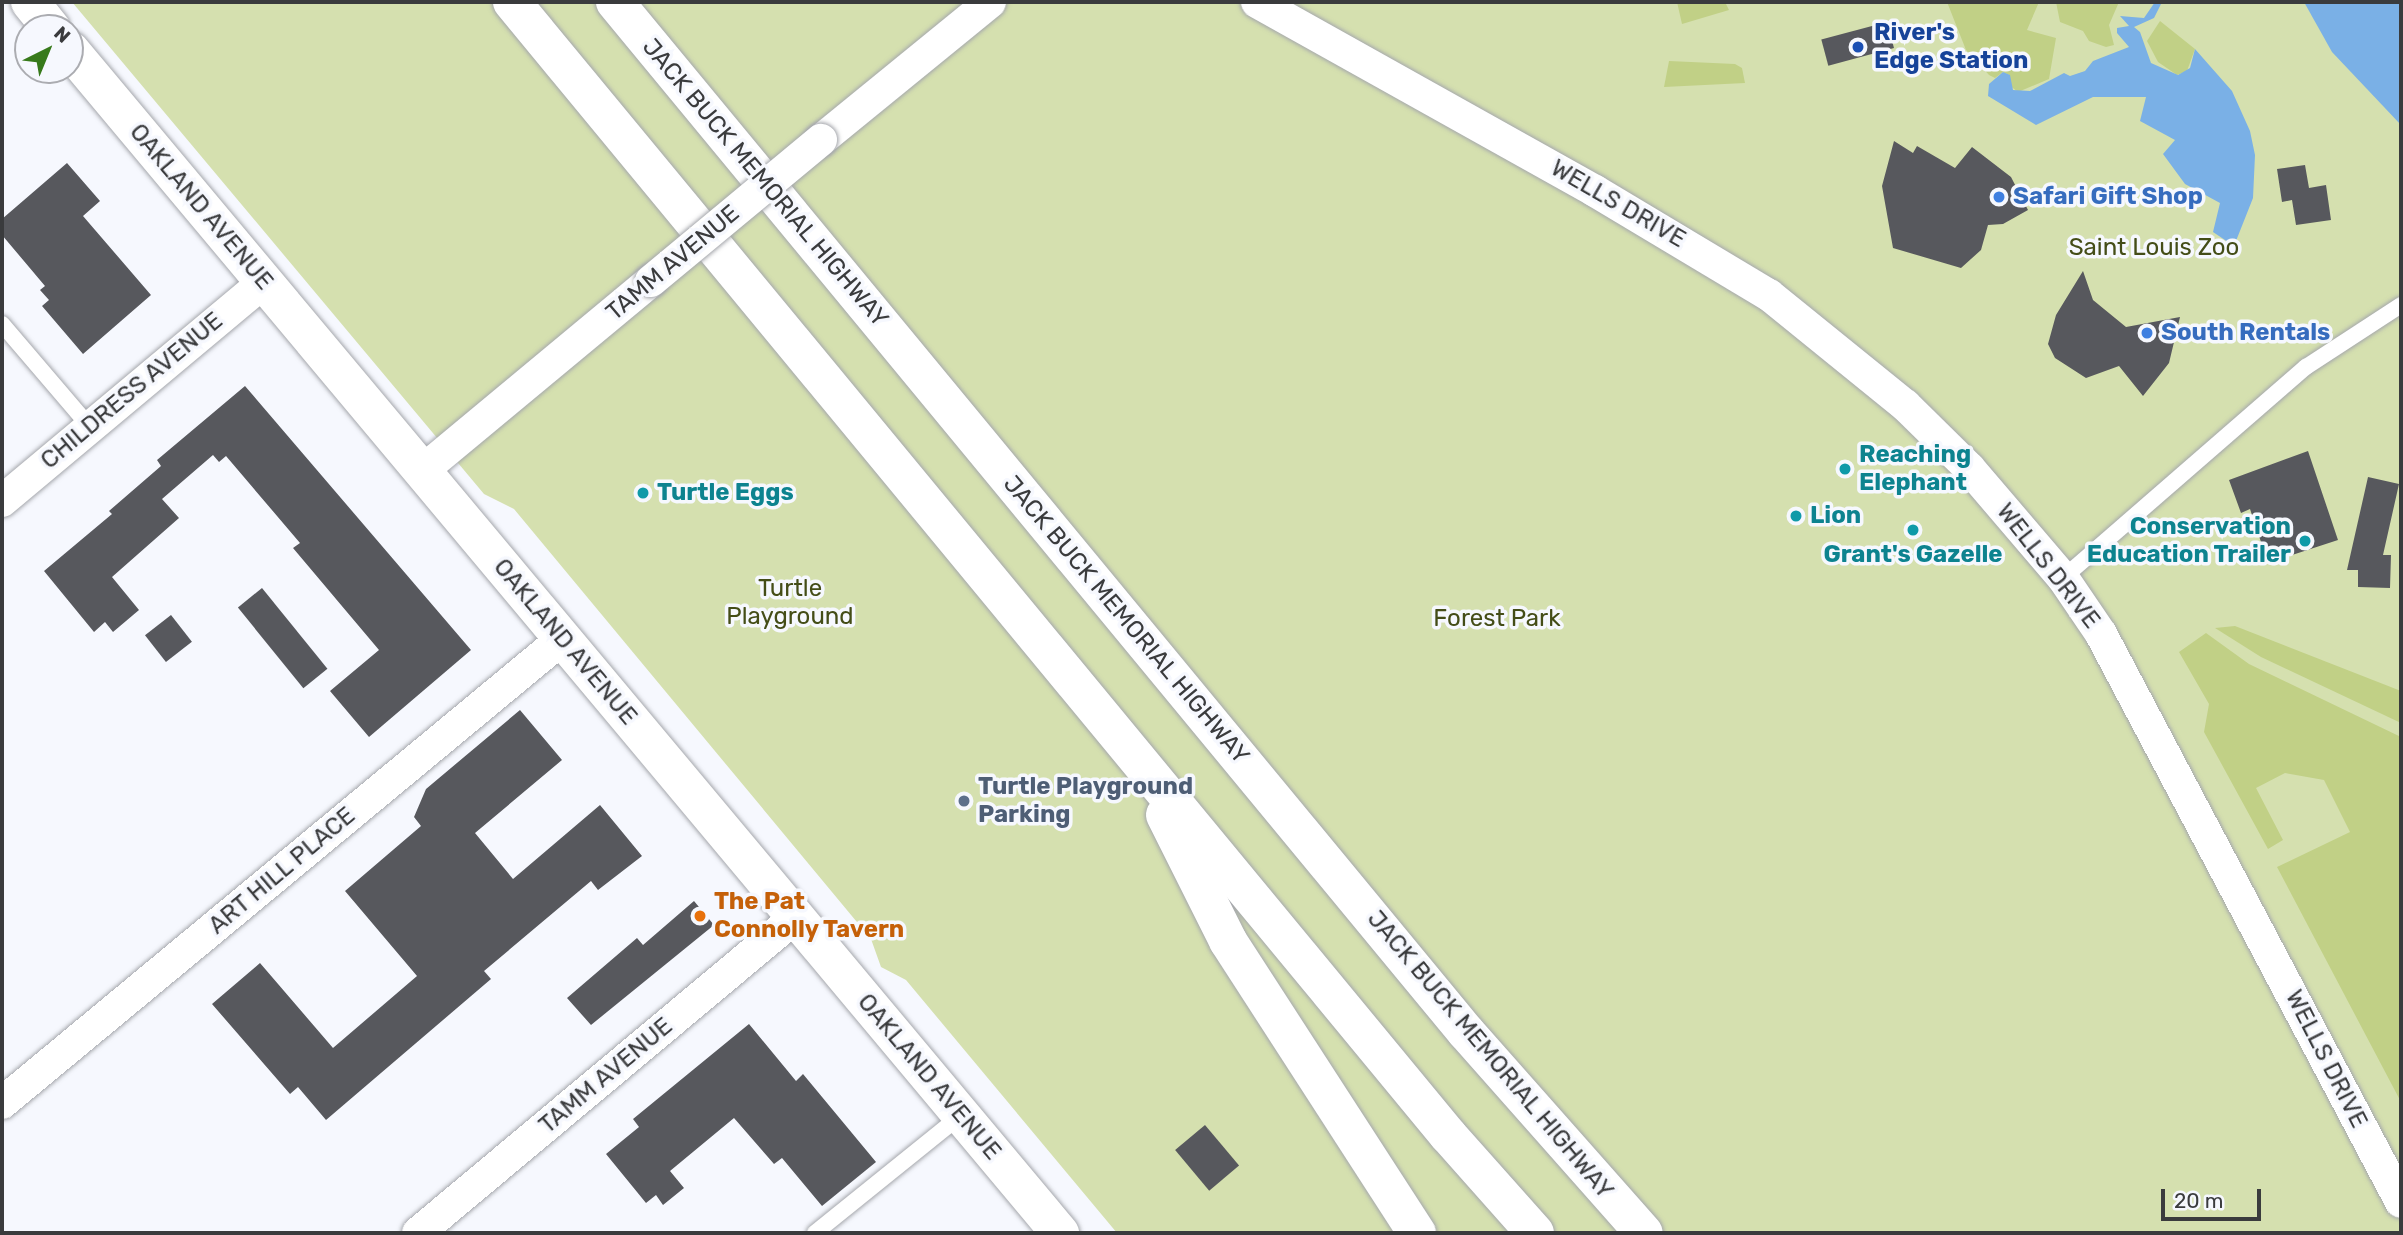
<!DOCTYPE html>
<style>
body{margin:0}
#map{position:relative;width:2403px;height:1235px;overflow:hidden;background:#f6f8fe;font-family:Rubik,sans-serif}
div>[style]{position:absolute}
.green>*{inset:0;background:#d5e0af}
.forest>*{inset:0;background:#c1d086}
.water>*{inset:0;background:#7ab0e6}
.building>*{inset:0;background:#57585d;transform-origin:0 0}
.roads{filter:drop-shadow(0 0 2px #a5a7ac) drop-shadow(0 0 2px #a5a7ac)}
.lane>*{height:16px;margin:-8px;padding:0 8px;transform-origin:8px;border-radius:8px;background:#fff}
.street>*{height:32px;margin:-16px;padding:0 16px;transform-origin:16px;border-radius:16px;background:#fff}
.secondary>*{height:38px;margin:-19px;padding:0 19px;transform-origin:19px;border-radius:19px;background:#fff}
.highway>*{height:38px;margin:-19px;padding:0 19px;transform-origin:19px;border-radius:19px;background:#fff}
.bridges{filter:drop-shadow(0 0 2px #a5a7ac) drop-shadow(0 0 2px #a5a7ac)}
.street-bridge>*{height:32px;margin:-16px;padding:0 16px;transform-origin:16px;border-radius:16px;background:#fff}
.dots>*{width:19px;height:19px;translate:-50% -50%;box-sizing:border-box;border:4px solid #f6f8fe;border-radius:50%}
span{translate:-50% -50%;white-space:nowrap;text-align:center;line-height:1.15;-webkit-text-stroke:7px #f6f8fe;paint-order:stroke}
.transit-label{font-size:24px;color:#164399;font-weight:700}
.left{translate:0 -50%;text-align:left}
.street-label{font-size:24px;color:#3a3b3d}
.shop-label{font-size:24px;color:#366cbe;font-weight:700}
.park-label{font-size:24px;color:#444d17}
.culture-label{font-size:24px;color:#0d838f;font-weight:700}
.right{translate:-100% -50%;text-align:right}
.service-label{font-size:24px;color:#4e5e75;font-weight:700}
.food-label{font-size:24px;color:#c56008;font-weight:700}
.frame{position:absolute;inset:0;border:4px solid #3a3b3d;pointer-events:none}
.north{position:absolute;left:14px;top:14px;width:70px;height:70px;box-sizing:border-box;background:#f6f8fe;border:2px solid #abacb1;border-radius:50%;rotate:43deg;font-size:19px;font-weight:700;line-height:28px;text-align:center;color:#3a3b3d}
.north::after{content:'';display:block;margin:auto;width:24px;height:32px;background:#377a1b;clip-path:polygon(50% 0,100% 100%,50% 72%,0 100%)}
.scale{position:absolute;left:2161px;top:1189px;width:100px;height:32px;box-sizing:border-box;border:4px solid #3a3b3d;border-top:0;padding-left:9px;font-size:21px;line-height:24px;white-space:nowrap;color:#3a3b3d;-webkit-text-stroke:5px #f6f8fe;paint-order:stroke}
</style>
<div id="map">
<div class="green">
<div style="clip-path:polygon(72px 2px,2401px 2px,2401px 1233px,1117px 1233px,906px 980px,881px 967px,871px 939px,514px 509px,484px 494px)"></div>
</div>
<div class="forest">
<div style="clip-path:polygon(1677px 2px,1725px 2px,1729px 10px,1682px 24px)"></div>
<div style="clip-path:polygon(1947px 2px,2039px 2px,2027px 30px,2056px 38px,2049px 79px,2018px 92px,2009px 85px,2009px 75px,2003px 72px,1995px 78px,1989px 75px,1966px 50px)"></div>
<div style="clip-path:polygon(2056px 2px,2119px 2px,2109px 25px,2114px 45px,2106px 47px,2089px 41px,2083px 31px,2060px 22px)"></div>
<div style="clip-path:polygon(2160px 21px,2195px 49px,2187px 71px,2177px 75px,2158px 62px,2147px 41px)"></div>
<div style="clip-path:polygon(1669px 61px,1735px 64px,1742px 68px,1745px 83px,1664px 87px)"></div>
<div style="clip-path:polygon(2235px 626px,2401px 691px,2401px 723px,2261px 657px,2215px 628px)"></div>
<div style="clip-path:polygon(2206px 633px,2249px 664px,2401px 737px,2401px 1102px,2277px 867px,2350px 832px,2324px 780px,2285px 773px,2256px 788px,2283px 840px,2268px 849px,2204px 732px,2209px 704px,2179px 652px)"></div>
</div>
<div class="water">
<div style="clip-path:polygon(2155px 2px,2161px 4px,2154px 18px,2134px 27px,2140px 32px,2151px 63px,2178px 75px,2190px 68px,2195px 49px,2232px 91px,2250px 131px,2255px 155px,2253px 198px,2234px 246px,2213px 232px,2220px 203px,2185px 184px,2163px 154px,2175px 140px,2140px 121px,2146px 97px,2093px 97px,2036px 125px,1988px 96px,1989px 84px,2003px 72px,2010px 75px,2013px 90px,2030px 91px,2064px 73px,2070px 76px,2085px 71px,2093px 61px,2129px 47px,2117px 33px,2117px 28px,2129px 26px,2120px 16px,2144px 18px)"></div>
<div style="clip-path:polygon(2304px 2px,2401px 2px,2401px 125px,2332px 52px)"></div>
</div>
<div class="building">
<div style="left:1887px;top:22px;width:27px;height:68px;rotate:75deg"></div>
<div style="clip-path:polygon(1894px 141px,1913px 153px,1917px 146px,1955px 168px,1972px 147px,2011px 177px,2028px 210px,2003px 224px,1988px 225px,1981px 250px,1961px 268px,1893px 248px,1882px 186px)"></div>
<div style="clip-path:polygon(67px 163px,100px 201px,83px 216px,151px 295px,83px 354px,42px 306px,49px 300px,40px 290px,45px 286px,2px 235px,2px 219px)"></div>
<div style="clip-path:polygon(2305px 165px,2309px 188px,2326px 185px,2331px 220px,2296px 225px,2292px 200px,2282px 202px,2277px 169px)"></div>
<div style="clip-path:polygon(2083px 271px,2093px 300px,2126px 327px,2180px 317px,2169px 363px,2143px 396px,2119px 366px,2086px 378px,2055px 358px,2048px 344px,2056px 315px)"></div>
<div style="clip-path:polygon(245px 386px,471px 650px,369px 737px,330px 691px,379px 650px,293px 548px,300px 543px,226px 456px,219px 462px,213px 455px,162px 499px,179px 518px,112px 577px,139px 610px,113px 632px,105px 622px,94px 632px,44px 571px,112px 514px,109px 511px,161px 466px,157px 460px)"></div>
<div style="clip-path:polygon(2308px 451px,2338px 540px,2268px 563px,2250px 509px,2241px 513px,2229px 480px)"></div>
<div style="clip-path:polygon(2368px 477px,2399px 484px,2383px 555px,2391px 555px,2390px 588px,2358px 587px,2358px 570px,2347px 570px)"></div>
<div style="left:262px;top:588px;width:104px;height:31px;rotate:51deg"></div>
<div style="left:171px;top:615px;width:34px;height:33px;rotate:52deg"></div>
<div style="clip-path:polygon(520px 710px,562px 760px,475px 833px,513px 879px,600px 805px,642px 856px,598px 890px,591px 881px,484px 971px,491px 979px,326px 1120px,298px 1087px,290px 1094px,212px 1004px,260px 963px,333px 1048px,417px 976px,345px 891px,421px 826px,414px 817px,426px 789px)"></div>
<div style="clip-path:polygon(694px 901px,714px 925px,591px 1025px,567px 998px,637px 938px,643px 945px)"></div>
<div style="clip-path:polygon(749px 1024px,796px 1081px,803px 1074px,876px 1162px,822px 1206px,782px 1158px,774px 1164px,734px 1118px,670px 1171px,684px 1188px,663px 1205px,656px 1195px,646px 1203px,606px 1154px,639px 1127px,633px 1119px)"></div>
<div style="left:1205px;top:1125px;width:53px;height:39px;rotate:50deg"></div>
</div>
<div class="roads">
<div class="lane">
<div style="left:2px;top:324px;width:134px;rotate:49.5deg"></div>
<div style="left:2063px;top:578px;width:322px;rotate:-41deg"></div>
<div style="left:2306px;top:367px;width:113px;rotate:-33.1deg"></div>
<div style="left:815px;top:1233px;width:188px;rotate:-38.9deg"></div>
</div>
<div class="street">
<div style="left:1257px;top:2px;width:387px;rotate:29.2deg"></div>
<div style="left:1595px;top:191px;width:203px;rotate:30.9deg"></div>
<div style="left:1769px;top:295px;width:175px;rotate:39deg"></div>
<div style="left:1905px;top:405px;width:90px;rotate:44.5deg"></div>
<div style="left:1969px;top:468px;width:145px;rotate:49.5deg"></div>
<div style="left:2063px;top:578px;width:68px;rotate:55.8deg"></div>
<div style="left:2101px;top:634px;width:642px;rotate:62.16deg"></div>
<div style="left:821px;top:140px;width:218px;rotate:-39.2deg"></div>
<div style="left:422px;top:471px;width:298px;rotate:-39.7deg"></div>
<div style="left:2px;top:501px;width:341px;rotate:-39.9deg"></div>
<div style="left:2px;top:1103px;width:727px;rotate:-39.64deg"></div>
<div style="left:418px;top:1233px;width:491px;rotate:-39.9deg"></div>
</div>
<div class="secondary">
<div style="left:30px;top:2px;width:33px;rotate:51deg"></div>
<div style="left:70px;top:50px;width:1543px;rotate:50.08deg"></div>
</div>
<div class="highway">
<div style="left:512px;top:2px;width:1470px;rotate:50.44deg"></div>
<div style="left:1448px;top:1135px;width:131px;rotate:48.4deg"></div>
<div style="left:615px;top:2px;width:1336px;rotate:50.44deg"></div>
<div style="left:1466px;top:1032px;width:268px;rotate:48.5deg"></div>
<div style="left:1165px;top:815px;width:141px;rotate:63.4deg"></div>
<div style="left:1228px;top:941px;width:348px;rotate:57.1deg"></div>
</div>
</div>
<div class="bridges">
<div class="street-bridge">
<div style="left:651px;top:281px;width:221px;rotate:-39.7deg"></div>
</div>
</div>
<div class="dots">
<div style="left:1858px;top:47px;background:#1a4fb4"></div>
<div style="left:1999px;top:197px;background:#3f7fe0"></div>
<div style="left:2147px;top:333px;background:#3f7fe0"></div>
<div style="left:1845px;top:469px;background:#0f9aa8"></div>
<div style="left:643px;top:493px;background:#0f9aa8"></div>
<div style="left:1796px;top:516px;background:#0f9aa8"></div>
<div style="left:1913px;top:530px;background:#0f9aa8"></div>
<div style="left:2305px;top:541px;background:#0f9aa8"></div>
<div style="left:964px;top:801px;background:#5c6f8a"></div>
<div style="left:700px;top:916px;background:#e8710a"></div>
</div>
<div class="transit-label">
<span class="left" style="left:1874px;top:47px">River's<br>Edge Station</span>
</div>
<div class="street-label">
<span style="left:765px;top:183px;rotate:50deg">JACK BUCK MEMORIAL HIGHWAY</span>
<span style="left:1618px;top:204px;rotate:30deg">WELLS DRIVE</span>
<span style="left:201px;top:207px;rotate:50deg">OAKLAND AVENUE</span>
<span style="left:673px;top:263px;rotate:-40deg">TAMM AVENUE</span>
<span style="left:132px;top:391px;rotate:-40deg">CHILDRESS AVENUE</span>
<span style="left:2048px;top:566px;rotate:52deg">WELLS DRIVE</span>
<span style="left:1126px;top:620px;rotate:50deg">JACK BUCK MEMORIAL HIGHWAY</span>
<span style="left:565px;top:642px;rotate:50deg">OAKLAND AVENUE</span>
<span style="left:282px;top:871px;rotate:-40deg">ART HILL PLACE</span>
<span style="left:1490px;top:1055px;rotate:50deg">JACK BUCK MEMORIAL HIGHWAY</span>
<span style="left:2326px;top:1059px;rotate:63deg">WELLS DRIVE</span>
<span style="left:606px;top:1076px;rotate:-40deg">TAMM AVENUE</span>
<span style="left:929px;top:1077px;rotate:50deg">OAKLAND AVENUE</span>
</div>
<div class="shop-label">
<span class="left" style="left:2013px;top:197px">Safari Gift Shop</span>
<span class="left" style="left:2161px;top:333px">South Rentals</span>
</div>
<div class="park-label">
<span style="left:2154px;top:248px">Saint Louis Zoo</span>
<span style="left:790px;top:603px">Turtle<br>Playground</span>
<span style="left:1497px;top:619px">Forest Park</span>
</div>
<div class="culture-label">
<span class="left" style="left:1859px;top:469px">Reaching<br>Elephant</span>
<span class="left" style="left:657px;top:493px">Turtle Eggs</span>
<span class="left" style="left:1810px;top:516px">Lion</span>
<span class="right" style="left:2291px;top:541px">Conservation<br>Education Trailer</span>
<span style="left:1913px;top:555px">Grant's Gazelle</span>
</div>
<div class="service-label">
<span class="left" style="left:978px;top:801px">Turtle Playground<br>Parking</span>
</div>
<div class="food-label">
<span class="left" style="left:714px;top:916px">The Pat<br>Connolly Tavern</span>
</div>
<div class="frame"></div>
<div class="north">N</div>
<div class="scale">20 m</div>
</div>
